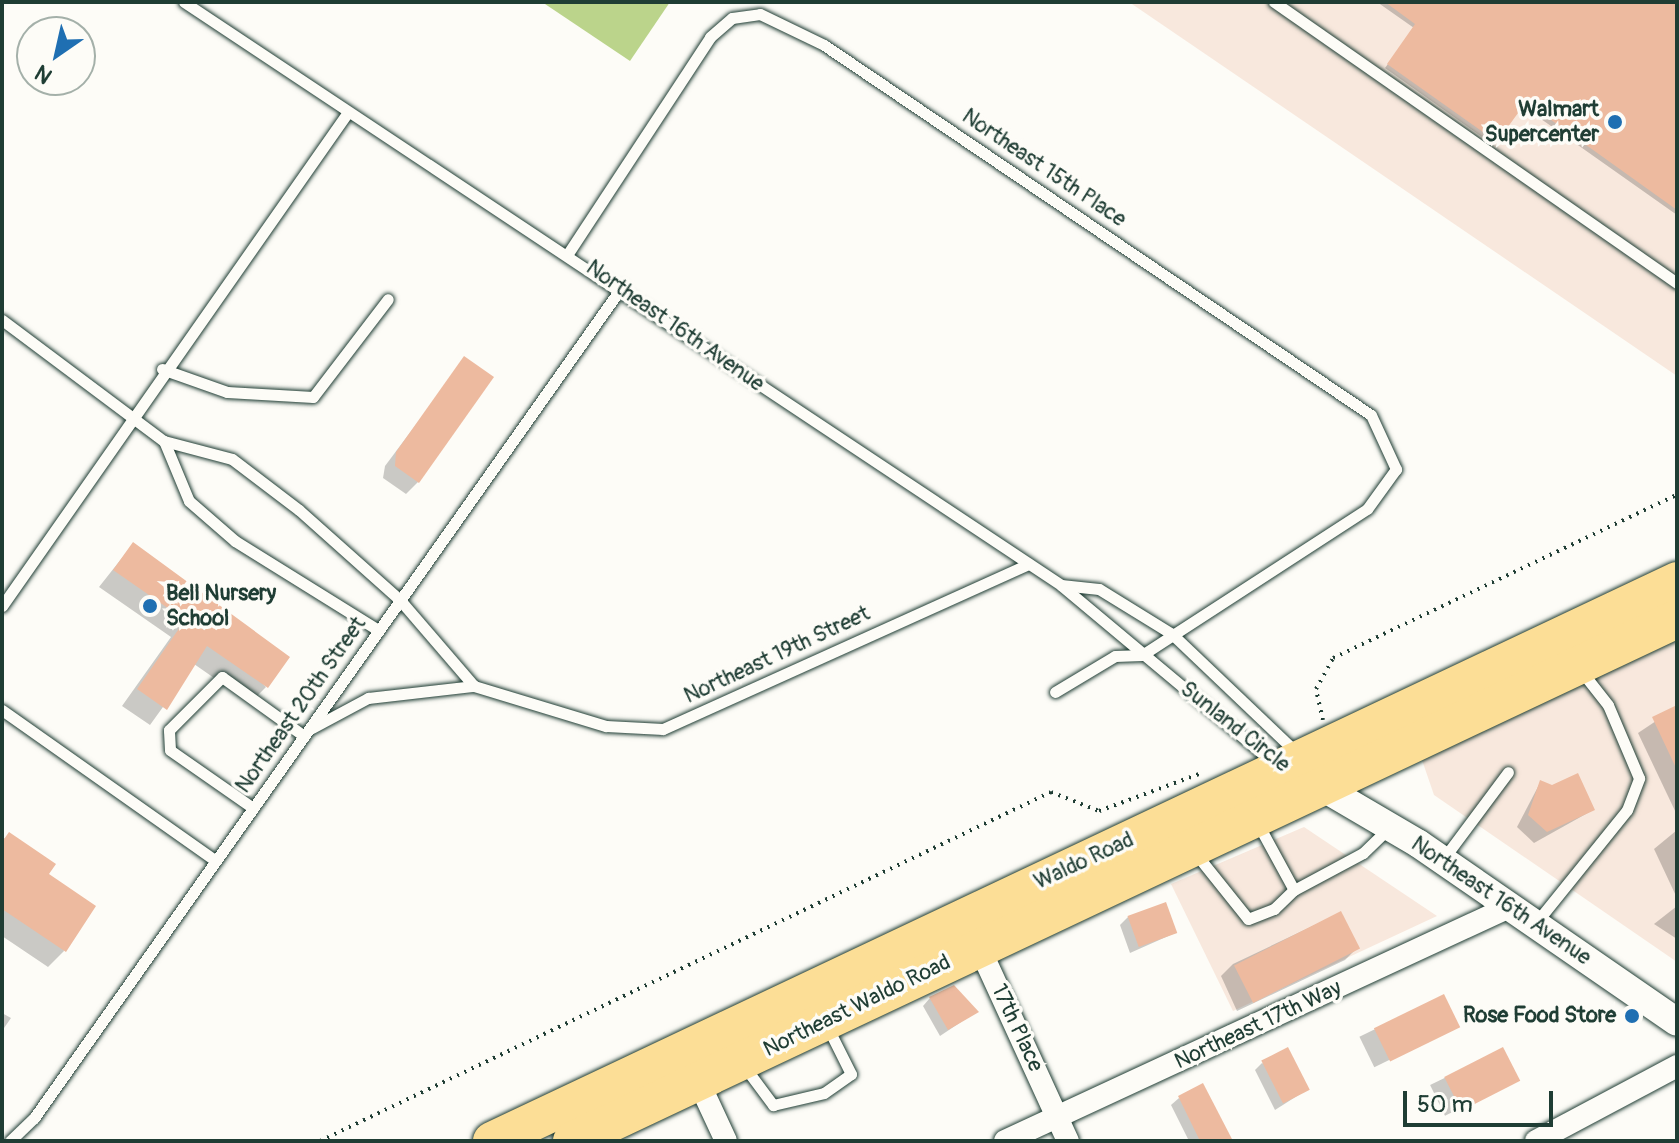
<!DOCTYPE html>
<style>
body{margin:0}
#map{position:relative;width:1679px;height:1143px;overflow:hidden;background:#fdfcf7;font-family:Pangolin,sans-serif}
div>[style]{position:absolute}
.built>*{inset:0;background:#f8e8dd}
.green>*{inset:0;background:#bbd48b}
.shadow>*{inset:0;background:#0003;transform-origin:0 0}
.building>*{inset:0;background:#edba9f;transform-origin:0 0}
.path>*{height:4px;margin-top:-2px;transform-origin:0;background:repeating-linear-gradient(90deg,#1f3d34 0 2px,transparent 0 8px)}
.roads{filter:drop-shadow(0 0 2px #1f3d34) drop-shadow(0 0 2px #1f3d34)}
.service>*{height:11px;margin:-5.5px;padding:0 5.5px;transform-origin:5.5px;border-radius:5.5px;background:#fdfcf7}
.minor>*{height:22px;margin:-11px;padding:0 11px;transform-origin:11px;border-radius:11px;background:#fdfcf7}
.tertiary>*{height:28px;margin:-14px;padding:0 14px;transform-origin:14px;border-radius:14px;background:#fdfcf7}
.trunk>*{height:38px;margin:-19px;padding:0 19px;transform-origin:19px;border-radius:19px;background:#fcde96}
.dots>*{width:22px;height:22px;translate:-50% -50%;box-sizing:border-box;border:4px solid #fdfcf7;border-radius:50%}
span{translate:-50% -50%;white-space:nowrap;text-align:center;line-height:1.15;-webkit-text-stroke:7px #fdfcf7;paint-order:stroke}
.poi-label{font-size:22px;color:#1f3d34;font-weight:700}
.right{translate:-100% -50%;text-align:right}
.left{translate:0 -50%;text-align:left}
.street-label{font-size:22px;color:#1f3d34}
.frame{position:absolute;inset:0;border:4px solid #1f3d34;pointer-events:none}
.north{position:absolute;left:16px;top:16px;width:80px;height:80px;box-sizing:border-box;background:#fdfcf7;border:2px solid #a4b0a9;border-radius:50%;rotate:214deg;font-size:22px;font-weight:700;line-height:32px;text-align:center;color:#1f3d34}
.north::after{content:'';display:block;margin:auto;width:28px;height:36px;background:#1f6fb2;clip-path:polygon(50% 0,100% 100%,50% 72%,0 100%)}
.scale{position:absolute;left:1403px;top:1091px;width:150px;height:36px;box-sizing:border-box;border:4px solid #1f3d34;border-top:0;padding-left:10px;font-size:24px;line-height:28px;white-space:nowrap;color:#1f3d34;-webkit-text-stroke:6px #fdfcf7;paint-order:stroke}
</style>
<div id="map">
<div class="built">
<div style="clip-path:polygon(1129px 2px,1677px 2px,1677px 376px)"></div>
<div style="clip-path:polygon(1677px 639px,1677px 962px,1434px 795px,1422px 760px)"></div>
<div style="clip-path:polygon(1304px 827px,1437px 916px,1233px 1011px,1171px 884px)"></div>
</div>
<div class="green">
<div style="clip-path:polygon(542px 2px,670px 2px,630px 61px)"></div>
</div>
<div class="shadow">
<div style="clip-path:polygon(1377px 2px,1677px 2px,1677px 215px,1521px 105px,1492px 144px,1385px 68px,1414px 28px)"></div>
<div style="clip-path:polygon(465px 359px,418px 482px,406px 494px,383px 478px,385px 466px)"></div>
<div style="clip-path:polygon(133px 544px,266px 687px,250px 703px,194px 664px,150px 725px,122px 706px,171px 637px,99px 587px)"></div>
<div style="clip-path:polygon(1677px 707px,1677px 815px,1638px 733px)"></div>
<div style="clip-path:polygon(1540px 783px,1593px 810px,1534px 843px,1517px 827px)"></div>
<div style="clip-path:polygon(1677px 830px,1677px 898px,1654px 849px)"></div>
<div style="clip-path:polygon(2px 837px,53px 865px,46px 875px,64px 951px,48px 967px,2px 936px)"></div>
<div style="clip-path:polygon(1677px 906px,1677px 939px,1654px 924px)"></div>
<div style="clip-path:polygon(1340px 913px,1357px 948px,1345px 960px,1237px 1011px,1221px 976px,1233px 964px)"></div>
<div style="clip-path:polygon(1128px 917px,1175px 933px,1130px 953px,1120px 925px)"></div>
<div style="left:1443px;top:996px;width:34px;height:93px;rotate:64deg"></div>
<div style="clip-path:polygon(930px 998px,976px 1012px,940px 1036px,923px 1006px)"></div>
<div style="clip-path:polygon(2px 1013px,11px 1018px,2px 1031px)"></div>
<div style="left:1502px;top:1050px;width:34px;height:80px;rotate:64deg"></div>
<div style="clip-path:polygon(1262px 1063px,1308px 1089px,1275px 1110px,1255px 1070px)"></div>
<div style="clip-path:polygon(1179px 1098px,1225px 1141px,1189px 1141px,1171px 1105px)"></div>
</div>
<div class="building">
<div style="clip-path:polygon(1385px 2px,1677px 2px,1677px 210px,1526px 102px,1497px 142px,1387px 64px,1415px 24px)"></div>
<div style="clip-path:polygon(464px 356px,494px 377px,419px 483px,395px 466px,396px 452px)"></div>
<div style="clip-path:polygon(133px 542px,290px 657px,268px 688px,207px 646px,167px 710px,137px 689px,185px 620px,113px 570px)"></div>
<div style="clip-path:polygon(1677px 705px,1677px 770px,1652px 717px)"></div>
<div style="clip-path:polygon(1578px 773px,1595px 810px,1547px 832px,1528px 815px,1540px 780px,1552px 785px)"></div>
<div style="clip-path:polygon(9px 832px,56px 864px,49px 874px,96px 906px,66px 952px,2px 909px,2px 842px)"></div>
<div style="left:1166px;top:902px;width:33px;height:41px;rotate:70deg"></div>
<div style="left:1341px;top:911px;width:42px;height:120px;rotate:63deg"></div>
<div style="clip-path:polygon(954px 985px,979px 1012px,948px 1030px,929px 997px)"></div>
<div style="left:1444px;top:994px;width:37px;height:78px;rotate:64deg"></div>
<div style="left:1288px;top:1047px;width:48px;height:30px;rotate:63deg"></div>
<div style="left:1503px;top:1047px;width:38px;height:66px;rotate:63deg"></div>
<div style="clip-path:polygon(1203px 1083px,1233px 1141px,1200px 1141px,1178px 1096px)"></div>
</div>
<div class="path">
<div style="left:1323px;top:720px;width:32px;rotate:-103deg"></div>
<div style="left:1316px;top:689px;width:35px;rotate:-61deg"></div>
<div style="left:1333px;top:658px;width:381px;rotate:-25.4deg"></div>
<div style="left:320px;top:1141px;width:810px;rotate:-25.52deg"></div>
<div style="left:1051px;top:792px;width:52px;rotate:21.6deg"></div>
<div style="left:1099px;top:811px;width:107px;rotate:-20.3deg"></div>
</div>
<div class="roads">
<div class="service">
<div style="left:184px;top:2px;width:1053px;rotate:33.61deg"></div>
<div style="left:1061px;top:585px;width:38px;rotate:6deg"></div>
<div style="left:1099px;top:589px;width:86px;rotate:31.7deg"></div>
<div style="left:1172px;top:634px;width:171px;rotate:43.6deg"></div>
<div style="left:1274px;top:2px;width:491px;rotate:34.9deg"></div>
<div style="left:569px;top:252px;width:257px;rotate:-56.7deg"></div>
<div style="left:710px;top:37px;width:29px;rotate:-41deg"></div>
<div style="left:732px;top:18px;width:28px;rotate:-8deg"></div>
<div style="left:760px;top:14px;width:71px;rotate:25.8deg"></div>
<div style="left:824px;top:45px;width:660px;rotate:34.08deg"></div>
<div style="left:1371px;top:415px;width:60px;rotate:65.2deg"></div>
<div style="left:1396px;top:469px;width:49px;rotate:125.9deg"></div>
<div style="left:1367px;top:509px;width:268px;rotate:147deg"></div>
<div style="left:2px;top:320px;width:202px;rotate:36.8deg"></div>
<div style="left:164px;top:441px;width:65px;rotate:67.4deg"></div>
<div style="left:189px;top:501px;width:61px;rotate:41deg"></div>
<div style="left:235px;top:541px;width:168px;rotate:31.9deg"></div>
<div style="left:162px;top:369px;width:69px;rotate:19.5deg"></div>
<div style="left:227px;top:392px;width:86px;rotate:3.3deg"></div>
<div style="left:313px;top:397px;width:123px;rotate:-52.6deg"></div>
<div style="left:164px;top:441px;width:70px;rotate:14.8deg"></div>
<div style="left:232px;top:459px;width:84px;rotate:37.3deg"></div>
<div style="left:299px;top:510px;width:135px;rotate:41.7deg"></div>
<div style="left:400px;top:600px;width:113px;rotate:49.3deg"></div>
<div style="left:1062px;top:586px;width:278px;rotate:39.9deg"></div>
<div style="left:2px;top:606px;width:603px;rotate:-54.99deg"></div>
<div style="left:1055px;top:692px;width:70px;rotate:-31deg"></div>
<div style="left:1115px;top:656px;width:27px;rotate:-2deg"></div>
<div style="left:2px;top:710px;width:261px;rotate:35.2deg"></div>
<div style="left:312px;top:728px;width:64px;rotate:-28.2deg"></div>
<div style="left:368px;top:698px;width:107px;rotate:-6.5deg"></div>
<div style="left:474px;top:686px;width:138px;rotate:16.9deg"></div>
<div style="left:606px;top:726px;width:57px;rotate:3deg"></div>
<div style="left:663px;top:729px;width:401px;rotate:-24.3deg"></div>
<div style="left:253px;top:808px;width:101px;rotate:-145.1deg"></div>
<div style="left:170px;top:750px;width:20px;rotate:-93deg"></div>
<div style="left:169px;top:730px;width:75px;rotate:-45deg"></div>
<div style="left:222px;top:677px;width:101px;rotate:35.7deg"></div>
<div style="left:1258px;top:824px;width:75px;rotate:61.4deg"></div>
<div style="left:1294px;top:890px;width:78px;rotate:-28.2deg"></div>
<div style="left:1363px;top:853px;width:37px;rotate:-44deg"></div>
<div style="left:1196px;top:854px;width:83px;rotate:51.3deg"></div>
<div style="left:1248px;top:919px;width:28px;rotate:-21deg"></div>
<div style="left:1274px;top:909px;width:28px;rotate:-44deg"></div>
<div style="left:1444px;top:858px;width:107px;rotate:-53.3deg"></div>
<div style="left:1535px;top:924px;width:146px;rotate:-51.1deg"></div>
<div style="left:1627px;top:810px;width:34px;rotate:-69deg"></div>
<div style="left:1639px;top:778px;width:79px;rotate:-113deg"></div>
<div style="left:1608px;top:705px;width:42px;rotate:-128.2deg"></div>
<div style="left:744px;top:1066px;width:49px;rotate:53.4deg"></div>
<div style="left:773px;top:1105px;width:52px;rotate:-13.2deg"></div>
<div style="left:824px;top:1093px;width:33px;rotate:-35deg"></div>
<div style="left:851px;top:1074px;width:51px;rotate:-116.6deg"></div>
<div style="left:10px;top:1141px;width:33px;rotate:-44deg"></div>
<div style="left:34px;top:1118px;width:1017px;rotate:-54.73deg"></div>
</div>
<div class="minor">
<div style="left:975px;top:938px;width:223px;rotate:65.4deg"></div>
<div style="left:694px;top:1072px;width:76px;rotate:65.1deg"></div>
<div style="left:1005px;top:1141px;width:556px;rotate:-24.9deg"></div>
<div style="left:1536px;top:1141px;width:160px;rotate:-28deg"></div>
</div>
<div class="tertiary">
<div style="left:1310px;top:780px;width:126px;rotate:30.4deg"></div>
<div style="left:1419px;top:844px;width:313px;rotate:34.6deg"></div>
</div>
<div class="trunk">
<div style="left:492px;top:1141px;width:1311px;rotate:-25.29deg"></div>
<div style="left:572px;top:1141px;width:1222px;rotate:-25.29deg"></div>
</div>
</div>
<div class="dots">
<div style="left:1615px;top:122px;background:#1f6fb2"></div>
<div style="left:150px;top:606px;background:#1f6fb2"></div>
<div style="left:1632px;top:1016px;background:#1f6fb2"></div>
</div>
<div class="poi-label">
<span class="right" style="left:1599px;top:122px">Walmart<br>Supercenter</span>
<span class="left" style="left:166px;top:606px">Bell Nursery<br>School</span>
<span class="right" style="left:1616px;top:1016px">Rose Food Store</span>
</div>
<div class="street-label">
<span style="left:1044px;top:168px;rotate:34deg">Northeast 15th Place</span>
<span style="left:675px;top:326px;rotate:35deg">Northeast 16th Avenue</span>
<span style="left:777px;top:655px;rotate:-25deg">Northeast 19th Street</span>
<span style="left:301px;top:705px;rotate:-55deg">Northeast 20th Street</span>
<span style="left:1235px;top:727px;rotate:38deg">Sunland Circle</span>
<span style="left:1084px;top:861px;rotate:-25deg">Waldo Road</span>
<span style="left:1501px;top:901px;rotate:34deg">Northeast 16th Avenue</span>
<span style="left:857px;top:1006px;rotate:-26deg">Northeast Waldo Road</span>
<span style="left:1258px;top:1025px;rotate:-25deg">Northeast 17th Way</span>
<span style="left:1017px;top:1028px;rotate:65deg">17th Place</span>
</div>
<div class="frame"></div>
<div class="north">N</div>
<div class="scale">50 m</div>
</div>
